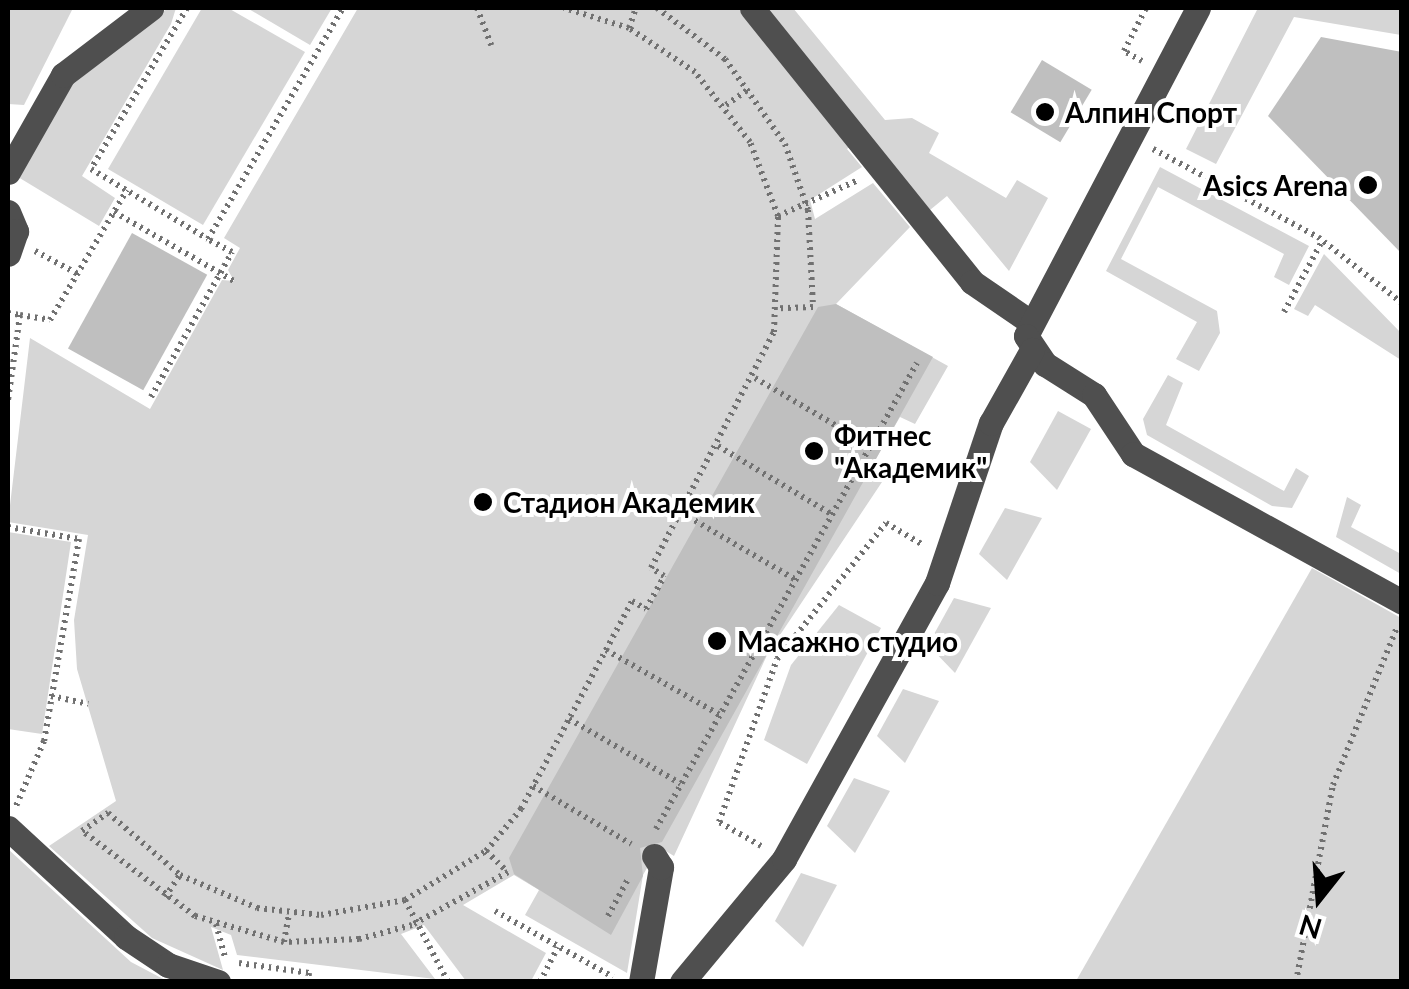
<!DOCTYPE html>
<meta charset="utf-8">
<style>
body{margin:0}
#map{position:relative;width:1409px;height:989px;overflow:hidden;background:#fff;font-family:Lato,sans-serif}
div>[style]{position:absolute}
.green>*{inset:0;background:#d6d6d6}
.building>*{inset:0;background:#bfbfbf;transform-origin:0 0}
.path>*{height:6px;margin-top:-3px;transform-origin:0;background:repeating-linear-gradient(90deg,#717171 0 2.5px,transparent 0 7.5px)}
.minor>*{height:25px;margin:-12.5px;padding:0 12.5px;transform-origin:12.5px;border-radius:12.5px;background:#4f4f4f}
.dots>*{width:28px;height:28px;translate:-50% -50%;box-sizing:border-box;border:5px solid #fff;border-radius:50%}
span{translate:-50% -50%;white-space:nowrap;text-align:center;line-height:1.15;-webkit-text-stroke:8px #fff;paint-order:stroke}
.poi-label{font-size:28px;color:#000;font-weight:700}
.left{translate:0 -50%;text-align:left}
.right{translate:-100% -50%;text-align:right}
.frame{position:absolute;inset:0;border:10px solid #000;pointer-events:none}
.north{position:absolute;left:1269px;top:849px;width:100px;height:100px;-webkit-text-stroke:8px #fff;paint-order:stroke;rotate:197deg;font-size:28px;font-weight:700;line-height:40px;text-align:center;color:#000}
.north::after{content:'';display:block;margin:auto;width:35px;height:45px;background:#000;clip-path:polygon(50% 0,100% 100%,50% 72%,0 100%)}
</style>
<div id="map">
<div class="green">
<div style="clip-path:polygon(8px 8px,73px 8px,24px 105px,8px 104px)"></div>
<div style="clip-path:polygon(168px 8px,176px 8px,171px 24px,82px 176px,115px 198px,99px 226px,18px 177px,72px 85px)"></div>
<div style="clip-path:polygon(202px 8px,228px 8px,305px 52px,203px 225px,108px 169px)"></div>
<div style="clip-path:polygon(247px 8px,332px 8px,310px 45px)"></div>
<div style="clip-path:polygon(358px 8px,793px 8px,885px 120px,912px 118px,939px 133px,929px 153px,1006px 198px,1017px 180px,1048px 198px,1009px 271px,947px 196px,930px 210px,867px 133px,847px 149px,862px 167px,810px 200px,815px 219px,873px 183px,910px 227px,836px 304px,948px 366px,915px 424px,900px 417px,871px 467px,886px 476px,768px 653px,674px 856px,659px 847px,643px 875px,627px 973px,525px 915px,539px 890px,514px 875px,463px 905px,546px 953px,531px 981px,466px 981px,424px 925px,401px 934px,435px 979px,237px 955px,231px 935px,211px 927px,223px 970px,152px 938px,49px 846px,116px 801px,77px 669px,74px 620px,88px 535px,8px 522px,30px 338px,150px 409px,222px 280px,234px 281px,228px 270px,240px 248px,224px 238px)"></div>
<div style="clip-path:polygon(1258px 8px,1401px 8px,1401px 35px,1294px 17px,1216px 164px,1186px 149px)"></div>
<div style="clip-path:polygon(1160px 167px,1309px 246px,1289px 285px,1274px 277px,1284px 254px,1158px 187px,1121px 259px,1217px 311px,1220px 333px,1199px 371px,1176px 359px,1197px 322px,1106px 271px)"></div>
<div style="clip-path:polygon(1324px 254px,1401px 333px,1401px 360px,1315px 305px,1308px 316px,1294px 309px)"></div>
<div style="clip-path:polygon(1168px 375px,1183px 383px,1166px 425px,1284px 491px,1296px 468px,1309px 476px,1292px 508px,1272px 506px,1147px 435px,1143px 419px)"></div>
<div style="clip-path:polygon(1058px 411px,1091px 429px,1057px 490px,1030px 462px)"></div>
<div style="clip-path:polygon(1347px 497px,1361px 505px,1351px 527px,1401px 554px,1401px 574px,1336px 537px)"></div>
<div style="clip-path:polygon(1005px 508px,1042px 518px,1007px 580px,979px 554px)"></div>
<div style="clip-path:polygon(8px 532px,71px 542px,42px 734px,8px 729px)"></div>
<div style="clip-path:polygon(1312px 568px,1401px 618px,1401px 981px,1076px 981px)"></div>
<div style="clip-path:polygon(954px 598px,991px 608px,955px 673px,928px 645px)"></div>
<div style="clip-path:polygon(839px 605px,881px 628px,807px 764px,764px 740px,791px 665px)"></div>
<div style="clip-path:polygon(903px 689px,939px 701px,905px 763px,877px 736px)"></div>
<div style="clip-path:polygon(854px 778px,890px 791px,855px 853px,827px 826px)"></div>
<div style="clip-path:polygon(8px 849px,131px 962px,167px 981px,8px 981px)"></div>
<div style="clip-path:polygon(801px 873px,837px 885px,803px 947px,775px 921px)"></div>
</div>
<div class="building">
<div style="clip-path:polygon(1321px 37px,1402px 52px,1402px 254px,1268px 116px)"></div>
<div style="left:1042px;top:60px;width:58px;height:61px;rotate:31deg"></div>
<div style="left:132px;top:233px;width:86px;height:132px;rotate:29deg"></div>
<div style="clip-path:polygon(836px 304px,933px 357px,662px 842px,640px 848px,643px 876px,611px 935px,514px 874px,509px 858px,818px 307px)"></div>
</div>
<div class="path">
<div style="left:187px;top:8px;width:187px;rotate:120.8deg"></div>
<div style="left:91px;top:169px;width:136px;rotate:30.9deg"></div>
<div style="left:208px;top:239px;width:268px;rotate:-59.7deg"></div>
<div style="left:477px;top:8px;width:40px;rotate:69deg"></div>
<div style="left:657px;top:8px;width:85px;rotate:36.9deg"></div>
<div style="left:725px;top:59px;width:104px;rotate:54.8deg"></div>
<div style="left:785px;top:144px;width:70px;rotate:70.8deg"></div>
<div style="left:808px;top:210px;width:97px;rotate:87deg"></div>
<div style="left:813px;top:307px;width:33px;rotate:178deg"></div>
<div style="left:629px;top:28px;width:21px;rotate:-71deg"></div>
<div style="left:1142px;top:61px;width:21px;rotate:-151deg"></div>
<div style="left:1124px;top:51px;width:48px;rotate:-62.9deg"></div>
<div style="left:726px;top:105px;width:29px;rotate:-35deg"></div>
<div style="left:1153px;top:149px;width:187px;rotate:28.1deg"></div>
<div style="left:1318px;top:237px;width:107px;rotate:38.2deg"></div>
<div style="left:114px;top:212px;width:138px;rotate:29.9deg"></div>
<div style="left:778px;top:216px;width:88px;rotate:-24.2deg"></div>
<div style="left:35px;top:251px;width:49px;rotate:28.1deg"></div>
<div style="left:1284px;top:312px;width:81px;rotate:-61.8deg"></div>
<div style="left:8px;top:313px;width:12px;rotate:9deg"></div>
<div style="left:20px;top:315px;width:86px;rotate:98deg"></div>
<div style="left:20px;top:315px;width:30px;rotate:9deg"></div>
<div style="left:50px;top:320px;width:151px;rotate:-59.4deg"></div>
<div style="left:755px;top:378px;width:134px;rotate:30.4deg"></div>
<div style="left:151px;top:397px;width:166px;rotate:-60.8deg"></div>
<div style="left:232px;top:252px;width:27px;rotate:-152deg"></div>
<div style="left:718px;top:446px;width:134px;rotate:31deg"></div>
<div style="left:682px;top:513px;width:132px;rotate:30.4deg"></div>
<div style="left:8px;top:527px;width:72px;rotate:9.6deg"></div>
<div style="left:79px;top:539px;width:205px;rotate:99.8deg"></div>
<div style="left:44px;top:741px;width:71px;rotate:113.3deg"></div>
<div style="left:606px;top:650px;width:131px;rotate:29.7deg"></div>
<div style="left:51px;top:696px;width:38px;rotate:12deg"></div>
<div style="left:569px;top:719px;width:129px;rotate:30.1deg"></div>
<div style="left:533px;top:786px;width:114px;rotate:30.6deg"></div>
<div style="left:656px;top:829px;width:534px;rotate:-60.75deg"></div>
<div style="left:761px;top:846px;width:48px;rotate:-150.3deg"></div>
<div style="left:719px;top:822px;width:173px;rotate:-70.4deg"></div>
<div style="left:777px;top:659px;width:174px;rotate:-51.3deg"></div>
<div style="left:886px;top:523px;width:43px;rotate:30.7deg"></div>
<div style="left:486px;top:851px;width:30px;rotate:44deg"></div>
<div style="left:508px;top:872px;width:110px;rotate:151.1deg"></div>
<div style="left:412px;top:925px;width:55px;rotate:165.2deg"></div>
<div style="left:359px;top:939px;width:75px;rotate:177.7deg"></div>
<div style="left:284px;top:942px;width:93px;rotate:-163.7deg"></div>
<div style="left:195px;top:916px;width:141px;rotate:-143deg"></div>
<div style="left:82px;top:831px;width:32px;rotate:-35deg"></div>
<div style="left:108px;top:813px;width:95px;rotate:40.7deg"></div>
<div style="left:180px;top:875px;width:84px;rotate:23.2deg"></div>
<div style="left:257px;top:908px;width:64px;rotate:6.2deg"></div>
<div style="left:321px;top:915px;width:85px;rotate:-10.1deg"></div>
<div style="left:405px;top:900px;width:95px;rotate:-31.2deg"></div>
<div style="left:486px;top:851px;width:55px;rotate:-50.2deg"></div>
<div style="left:521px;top:809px;width:236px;rotate:-61.9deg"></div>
<div style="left:632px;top:601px;width:16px;rotate:30deg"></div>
<div style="left:646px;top:609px;width:38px;rotate:-61deg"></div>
<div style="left:664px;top:576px;width:15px;rotate:-148deg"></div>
<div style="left:651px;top:568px;width:266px;rotate:-62.5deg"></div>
<div style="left:774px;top:332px;width:116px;rotate:-88deg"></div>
<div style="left:778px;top:216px;width:79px;rotate:-110.7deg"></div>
<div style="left:750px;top:142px;width:89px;rotate:-128.2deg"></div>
<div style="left:695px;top:72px;width:79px;rotate:-146.3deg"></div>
<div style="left:629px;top:28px;width:68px;rotate:-162.9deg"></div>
<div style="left:165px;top:897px;width:27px;rotate:-56deg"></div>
<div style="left:405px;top:900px;width:93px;rotate:62.3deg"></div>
<div style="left:495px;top:911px;width:135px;rotate:29.2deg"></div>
<div style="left:608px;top:916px;width:42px;rotate:-61.6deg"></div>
<div style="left:216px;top:924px;width:35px;rotate:75deg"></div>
<div style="left:284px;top:942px;width:28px;rotate:-80deg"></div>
<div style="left:239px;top:963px;width:71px;rotate:8.1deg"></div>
<div style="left:309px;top:973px;width:9px;rotate:96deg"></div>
<div style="left:540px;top:982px;width:39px;rotate:-63deg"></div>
<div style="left:1296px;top:982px;width:200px;rotate:-79.4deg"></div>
<div style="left:1333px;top:785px;width:170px;rotate:-67.9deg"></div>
</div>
<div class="minor">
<div style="left:752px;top:8px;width:351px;rotate:51.2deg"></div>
<div style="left:972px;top:282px;width:69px;rotate:34.4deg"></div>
<div style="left:1198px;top:8px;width:370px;rotate:117.7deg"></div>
<div style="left:1026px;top:336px;width:34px;rotate:56deg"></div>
<div style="left:1045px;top:364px;width:58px;rotate:32.3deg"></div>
<div style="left:1094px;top:395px;width:71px;rotate:56.5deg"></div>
<div style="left:1133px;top:454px;width:307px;rotate:28.8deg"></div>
<div style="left:8px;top:172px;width:112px;rotate:-60.4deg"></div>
<div style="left:63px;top:75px;width:111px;rotate:-37.3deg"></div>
<div style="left:8px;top:212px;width:21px;rotate:67deg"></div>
<div style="left:16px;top:231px;width:24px;rotate:109deg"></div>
<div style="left:8px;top:828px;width:161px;rotate:42.7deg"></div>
<div style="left:126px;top:937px;width:50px;rotate:33.7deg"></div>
<div style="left:168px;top:965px;width:53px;rotate:18.8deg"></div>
<div style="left:641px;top:982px;width:117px;rotate:-80.1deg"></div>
<div style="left:661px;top:867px;width:13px;rotate:-122deg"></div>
<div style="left:682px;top:982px;width:160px;rotate:-50.3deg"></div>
<div style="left:784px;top:859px;width:316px;rotate:-61deg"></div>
<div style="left:937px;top:583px;width:169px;rotate:-71.4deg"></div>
<div style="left:991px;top:423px;width:84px;rotate:-60.7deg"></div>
</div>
<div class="dots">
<div style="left:1045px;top:112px;background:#000"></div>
<div style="left:1368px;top:185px;background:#000"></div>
<div style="left:814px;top:451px;background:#000"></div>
<div style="left:483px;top:502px;background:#000"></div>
<div style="left:717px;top:641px;background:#000"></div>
</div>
<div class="poi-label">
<span class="left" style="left:1065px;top:112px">Алпин Спорт</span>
<span class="right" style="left:1348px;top:185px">Asics Arena</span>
<span class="left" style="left:834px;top:451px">Фитнес<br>"Академик"</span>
<span class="left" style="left:503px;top:502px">Стадион Академик</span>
<span class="left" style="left:737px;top:641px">Масажно студио</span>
</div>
<div class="frame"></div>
<div class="north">N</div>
</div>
